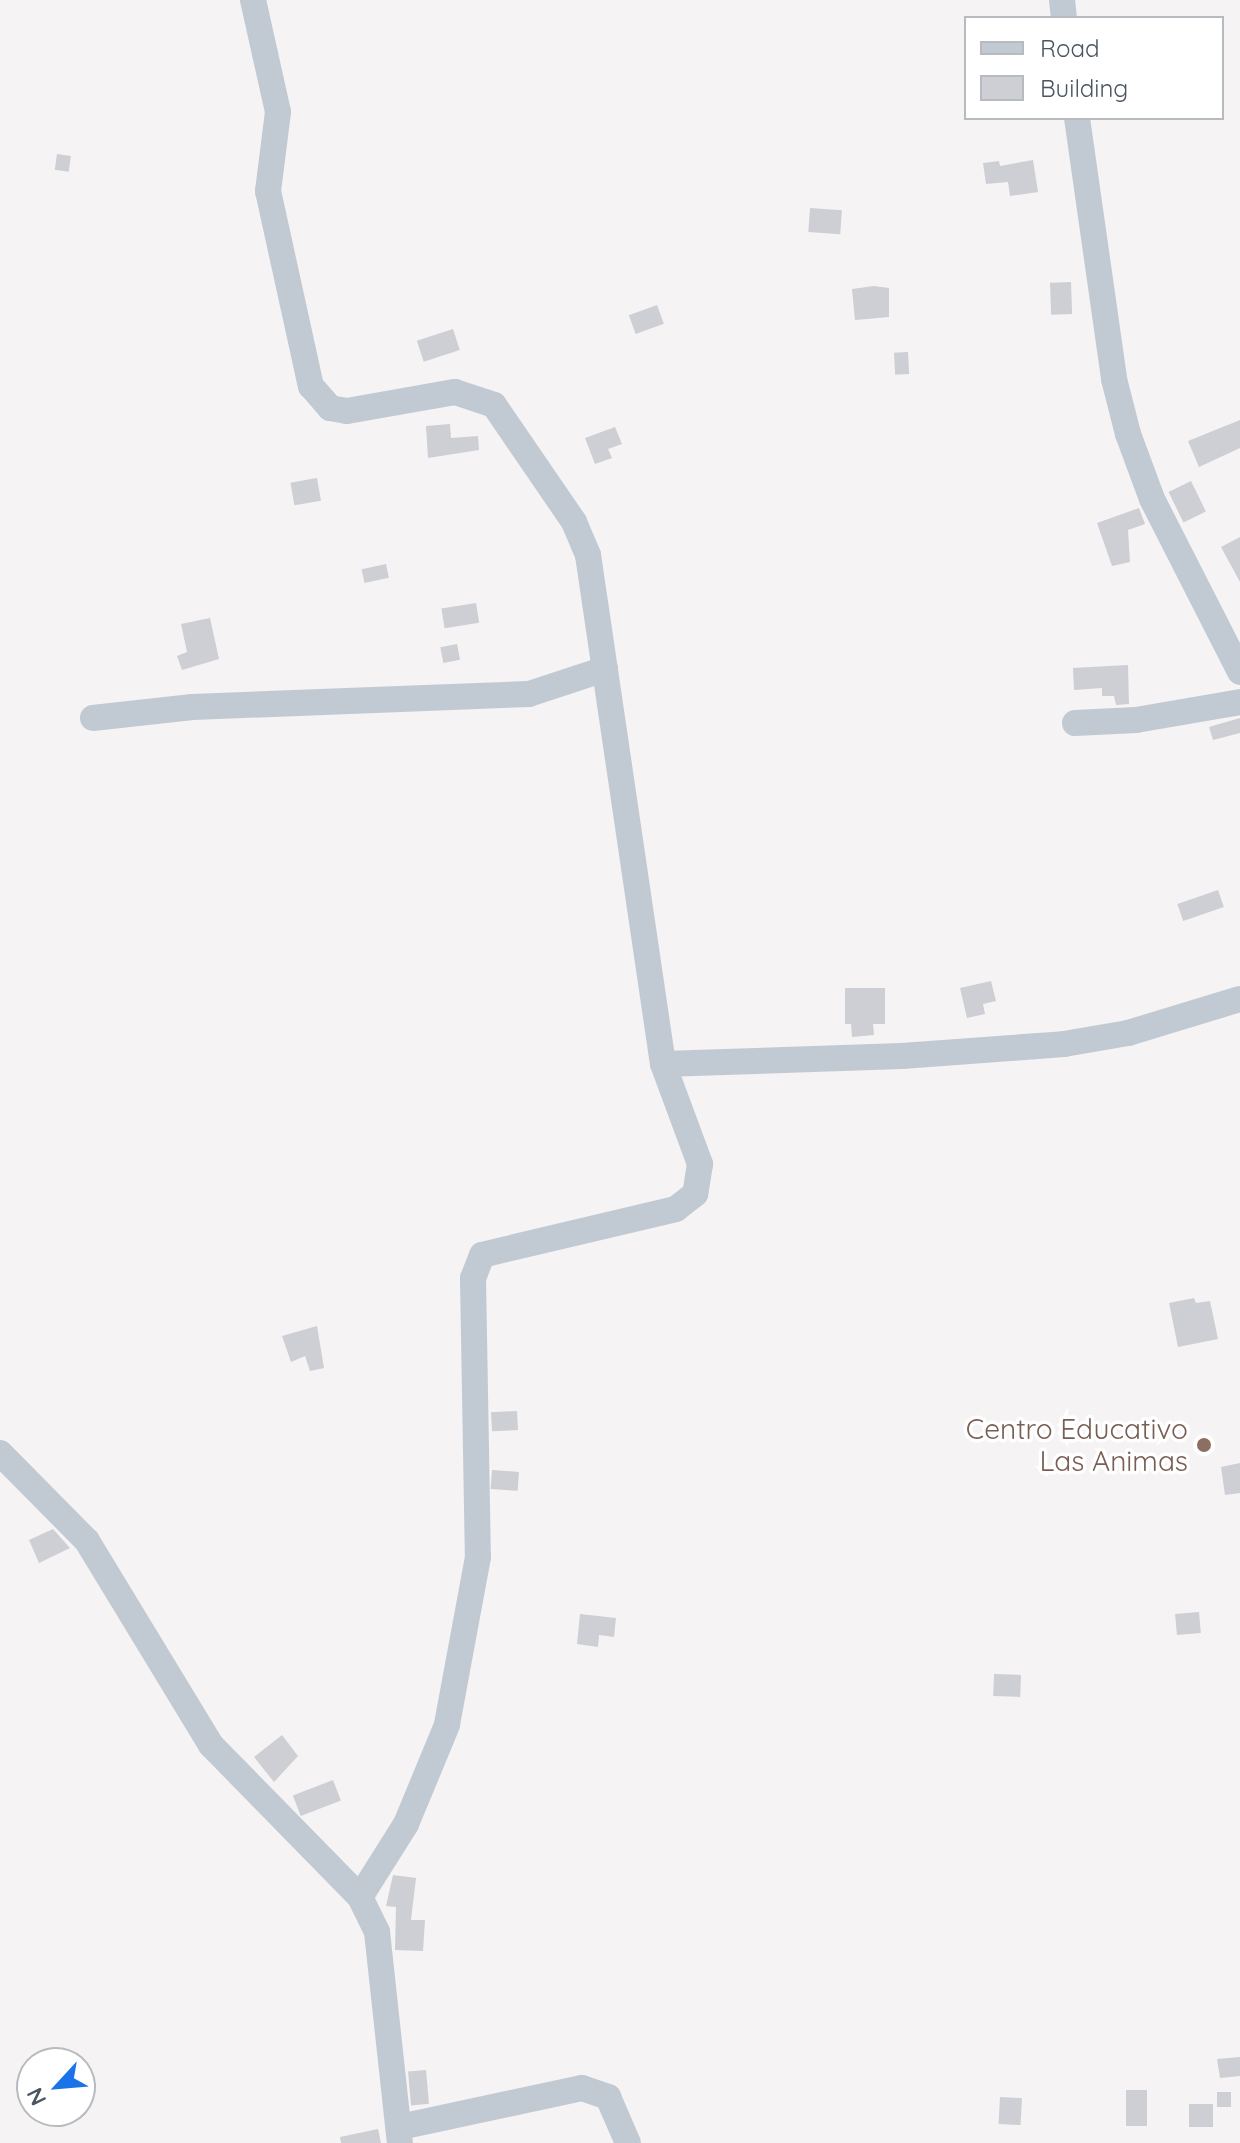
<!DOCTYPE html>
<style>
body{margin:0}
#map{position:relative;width:1240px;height:2143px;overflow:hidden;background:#f5f3f3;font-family:Quicksand,sans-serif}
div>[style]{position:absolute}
.building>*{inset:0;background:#cdcfd5;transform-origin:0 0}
.minor>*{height:26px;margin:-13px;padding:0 13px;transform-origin:13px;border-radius:13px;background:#c1cad2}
.dots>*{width:22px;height:22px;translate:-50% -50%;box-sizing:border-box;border:4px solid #fff;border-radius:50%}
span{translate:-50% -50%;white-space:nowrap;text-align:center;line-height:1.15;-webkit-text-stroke:7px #fff;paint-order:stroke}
.education-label{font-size:28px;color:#785e54}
.right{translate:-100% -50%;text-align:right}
.legend{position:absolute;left:964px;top:16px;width:260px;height:104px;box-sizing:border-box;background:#fff;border:2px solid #b7bbc0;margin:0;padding:10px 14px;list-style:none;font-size:24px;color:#4a5661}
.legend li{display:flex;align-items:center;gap:16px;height:40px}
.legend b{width:40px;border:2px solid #b7bbc0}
.north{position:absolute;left:16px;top:2047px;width:80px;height:80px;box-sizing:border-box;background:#fff;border:2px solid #b7bbc0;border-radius:50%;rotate:244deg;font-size:22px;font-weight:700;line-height:32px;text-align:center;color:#4a5661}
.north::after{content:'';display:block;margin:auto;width:28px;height:36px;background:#1a73e8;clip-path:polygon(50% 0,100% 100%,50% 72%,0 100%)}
</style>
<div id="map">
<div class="building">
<div style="left:57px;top:154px;width:14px;height:16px;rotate:8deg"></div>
<div style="clip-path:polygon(1033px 160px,1038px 192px,1010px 196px,1008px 182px,986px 184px,983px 163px,999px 161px,1000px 166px)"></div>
<div style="left:810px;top:208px;width:32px;height:24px;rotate:4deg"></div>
<div style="left:1071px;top:282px;width:32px;height:21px;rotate:88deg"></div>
<div style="clip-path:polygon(874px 286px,889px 288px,889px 317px,855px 320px,852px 289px)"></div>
<div style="left:657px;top:305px;width:20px;height:30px;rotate:70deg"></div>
<div style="left:453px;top:329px;width:22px;height:38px;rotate:72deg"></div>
<div style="left:908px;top:352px;width:22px;height:14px;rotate:87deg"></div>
<div style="clip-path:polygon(1240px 420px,1240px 448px,1199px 467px,1188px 441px)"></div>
<div style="clip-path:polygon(450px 424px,451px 438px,478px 436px,479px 450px,428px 458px,426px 426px)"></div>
<div style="clip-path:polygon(615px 427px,622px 444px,608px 449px,612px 458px,595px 464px,585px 438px)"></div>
<div style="left:317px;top:478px;width:23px;height:27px;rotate:80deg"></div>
<div style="left:1191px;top:481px;width:34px;height:25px;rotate:64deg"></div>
<div style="clip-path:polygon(1139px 508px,1145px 524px,1128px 530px,1130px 562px,1112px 566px,1097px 523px)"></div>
<div style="clip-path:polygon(1240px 537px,1240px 582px,1221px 547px)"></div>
<div style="left:386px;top:564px;width:14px;height:25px;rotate:78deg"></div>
<div style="left:476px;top:603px;width:20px;height:35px;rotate:81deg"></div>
<div style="clip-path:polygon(210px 618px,219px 659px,182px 670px,177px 656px,187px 652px,181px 624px)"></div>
<div style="left:457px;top:644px;width:16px;height:17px;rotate:79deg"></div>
<div style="clip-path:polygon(1128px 665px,1129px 704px,1116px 705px,1114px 696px,1102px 696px,1102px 688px,1074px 690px,1073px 668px)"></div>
<div style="clip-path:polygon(1240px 718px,1240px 733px,1213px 740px,1209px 727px)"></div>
<div style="left:1218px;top:890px;width:18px;height:43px;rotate:71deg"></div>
<div style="clip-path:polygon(991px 981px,996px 1001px,983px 1004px,985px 1014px,967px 1018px,960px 988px)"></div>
<div style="clip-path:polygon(845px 988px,885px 988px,885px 1024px,873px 1024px,874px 1035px,852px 1037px,851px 1024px,845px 1024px)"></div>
<div style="clip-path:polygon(1194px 1298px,1196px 1303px,1210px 1301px,1218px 1339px,1178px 1347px,1169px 1303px)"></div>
<div style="clip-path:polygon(317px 1326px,324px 1368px,310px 1371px,305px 1356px,291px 1362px,282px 1336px)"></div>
<div style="left:517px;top:1411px;width:19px;height:26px;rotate:87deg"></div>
<div style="clip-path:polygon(1240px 1463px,1240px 1493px,1225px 1495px,1221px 1467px)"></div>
<div style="left:492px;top:1470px;width:27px;height:19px;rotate:4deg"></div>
<div style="clip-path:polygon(53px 1529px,70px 1548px,39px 1563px,29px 1540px)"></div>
<div style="left:1199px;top:1612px;width:21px;height:24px;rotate:85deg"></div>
<div style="clip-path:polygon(580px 1614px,616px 1618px,614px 1637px,599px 1635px,598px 1647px,577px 1644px)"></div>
<div style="left:994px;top:1674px;width:27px;height:22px;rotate:2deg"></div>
<div style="clip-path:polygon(282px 1735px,298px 1756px,274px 1782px,254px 1757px)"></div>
<div style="left:333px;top:1780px;width:22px;height:43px;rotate:69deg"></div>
<div style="clip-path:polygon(393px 1875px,416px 1878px,411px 1920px,425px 1920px,423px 1951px,395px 1950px,396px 1907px,386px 1906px)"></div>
<div style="clip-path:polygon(1240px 2057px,1240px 2076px,1220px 2078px,1217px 2059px)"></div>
<div style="left:426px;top:2070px;width:34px;height:18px;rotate:85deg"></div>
<div style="left:1126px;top:2090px;width:21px;height:36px"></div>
<div style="left:1217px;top:2092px;width:14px;height:15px"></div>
<div style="left:1000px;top:2097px;width:22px;height:27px;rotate:3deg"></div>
<div style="left:1189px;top:2104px;width:24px;height:23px"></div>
<div style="clip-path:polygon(378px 2129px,381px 2143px,341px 2143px,340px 2137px)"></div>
</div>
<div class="minor">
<div style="left:253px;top:0;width:115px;rotate:77.4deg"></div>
<div style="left:278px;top:112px;width:80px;rotate:97.2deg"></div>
<div style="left:268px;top:191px;width:200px;rotate:77.6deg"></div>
<div style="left:311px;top:386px;width:29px;rotate:49deg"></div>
<div style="left:330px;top:408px;width:17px;rotate:10deg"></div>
<div style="left:347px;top:411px;width:110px;rotate:-10deg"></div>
<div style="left:455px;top:392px;width:41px;rotate:18.4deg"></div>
<div style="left:494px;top:405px;width:142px;rotate:55.6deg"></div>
<div style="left:574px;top:522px;width:36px;rotate:67deg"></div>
<div style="left:588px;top:555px;width:514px;rotate:81.62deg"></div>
<div style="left:663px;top:1064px;width:107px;rotate:69.7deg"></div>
<div style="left:700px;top:1164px;width:30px;rotate:99deg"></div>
<div style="left:695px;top:1194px;width:24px;rotate:142deg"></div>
<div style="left:676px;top:1209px;width:199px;rotate:166.7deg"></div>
<div style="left:482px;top:1255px;width:25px;rotate:111deg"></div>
<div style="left:473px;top:1278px;width:279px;rotate:89deg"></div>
<div style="left:478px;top:1557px;width:171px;rotate:100.5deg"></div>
<div style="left:447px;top:1725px;width:107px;rotate:112.5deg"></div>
<div style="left:406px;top:1824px;width:86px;rotate:122.2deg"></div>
<div style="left:1062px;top:0;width:18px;rotate:84deg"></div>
<div style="left:1077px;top:118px;width:264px;rotate:81.9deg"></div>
<div style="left:1114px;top:379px;width:57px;rotate:75.7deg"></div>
<div style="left:1128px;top:434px;width:69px;rotate:69.7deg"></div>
<div style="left:1152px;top:499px;width:194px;rotate:63deg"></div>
<div style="left:93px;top:718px;width:100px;rotate:-6.3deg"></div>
<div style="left:192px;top:707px;width:337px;rotate:-2.2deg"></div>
<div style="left:529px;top:694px;width:80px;rotate:-18.2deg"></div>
<div style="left:1075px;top:723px;width:61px;rotate:-2.8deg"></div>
<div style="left:1136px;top:720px;width:106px;rotate:-9.8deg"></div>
<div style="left:663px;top:1064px;width:239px;rotate:-1.9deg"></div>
<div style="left:902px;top:1056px;width:162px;rotate:-4.2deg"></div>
<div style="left:1064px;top:1044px;width:65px;rotate:-9.8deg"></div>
<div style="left:1128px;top:1033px;width:117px;rotate:-16.9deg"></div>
<div style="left:0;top:1453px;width:124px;rotate:45.3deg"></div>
<div style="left:87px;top:1541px;width:239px;rotate:58.7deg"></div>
<div style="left:211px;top:1745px;width:213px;rotate:45.6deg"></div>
<div style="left:360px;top:1897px;width:39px;rotate:64deg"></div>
<div style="left:377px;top:1932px;width:212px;rotate:83.8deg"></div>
<div style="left:400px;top:2127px;width:186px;rotate:-12.1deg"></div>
<div style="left:582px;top:2088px;width:28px;rotate:19deg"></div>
<div style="left:608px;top:2097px;width:50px;rotate:66.5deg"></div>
</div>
<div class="dots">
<div style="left:1204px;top:1445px;background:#8d6e63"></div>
</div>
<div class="education-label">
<span class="right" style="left:1188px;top:1445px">Centro Educativo<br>Las Animas</span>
</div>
<ul class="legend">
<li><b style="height:10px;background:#c1cad2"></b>Road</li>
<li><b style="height:22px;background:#cdcfd5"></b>Building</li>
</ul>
<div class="north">N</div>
</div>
